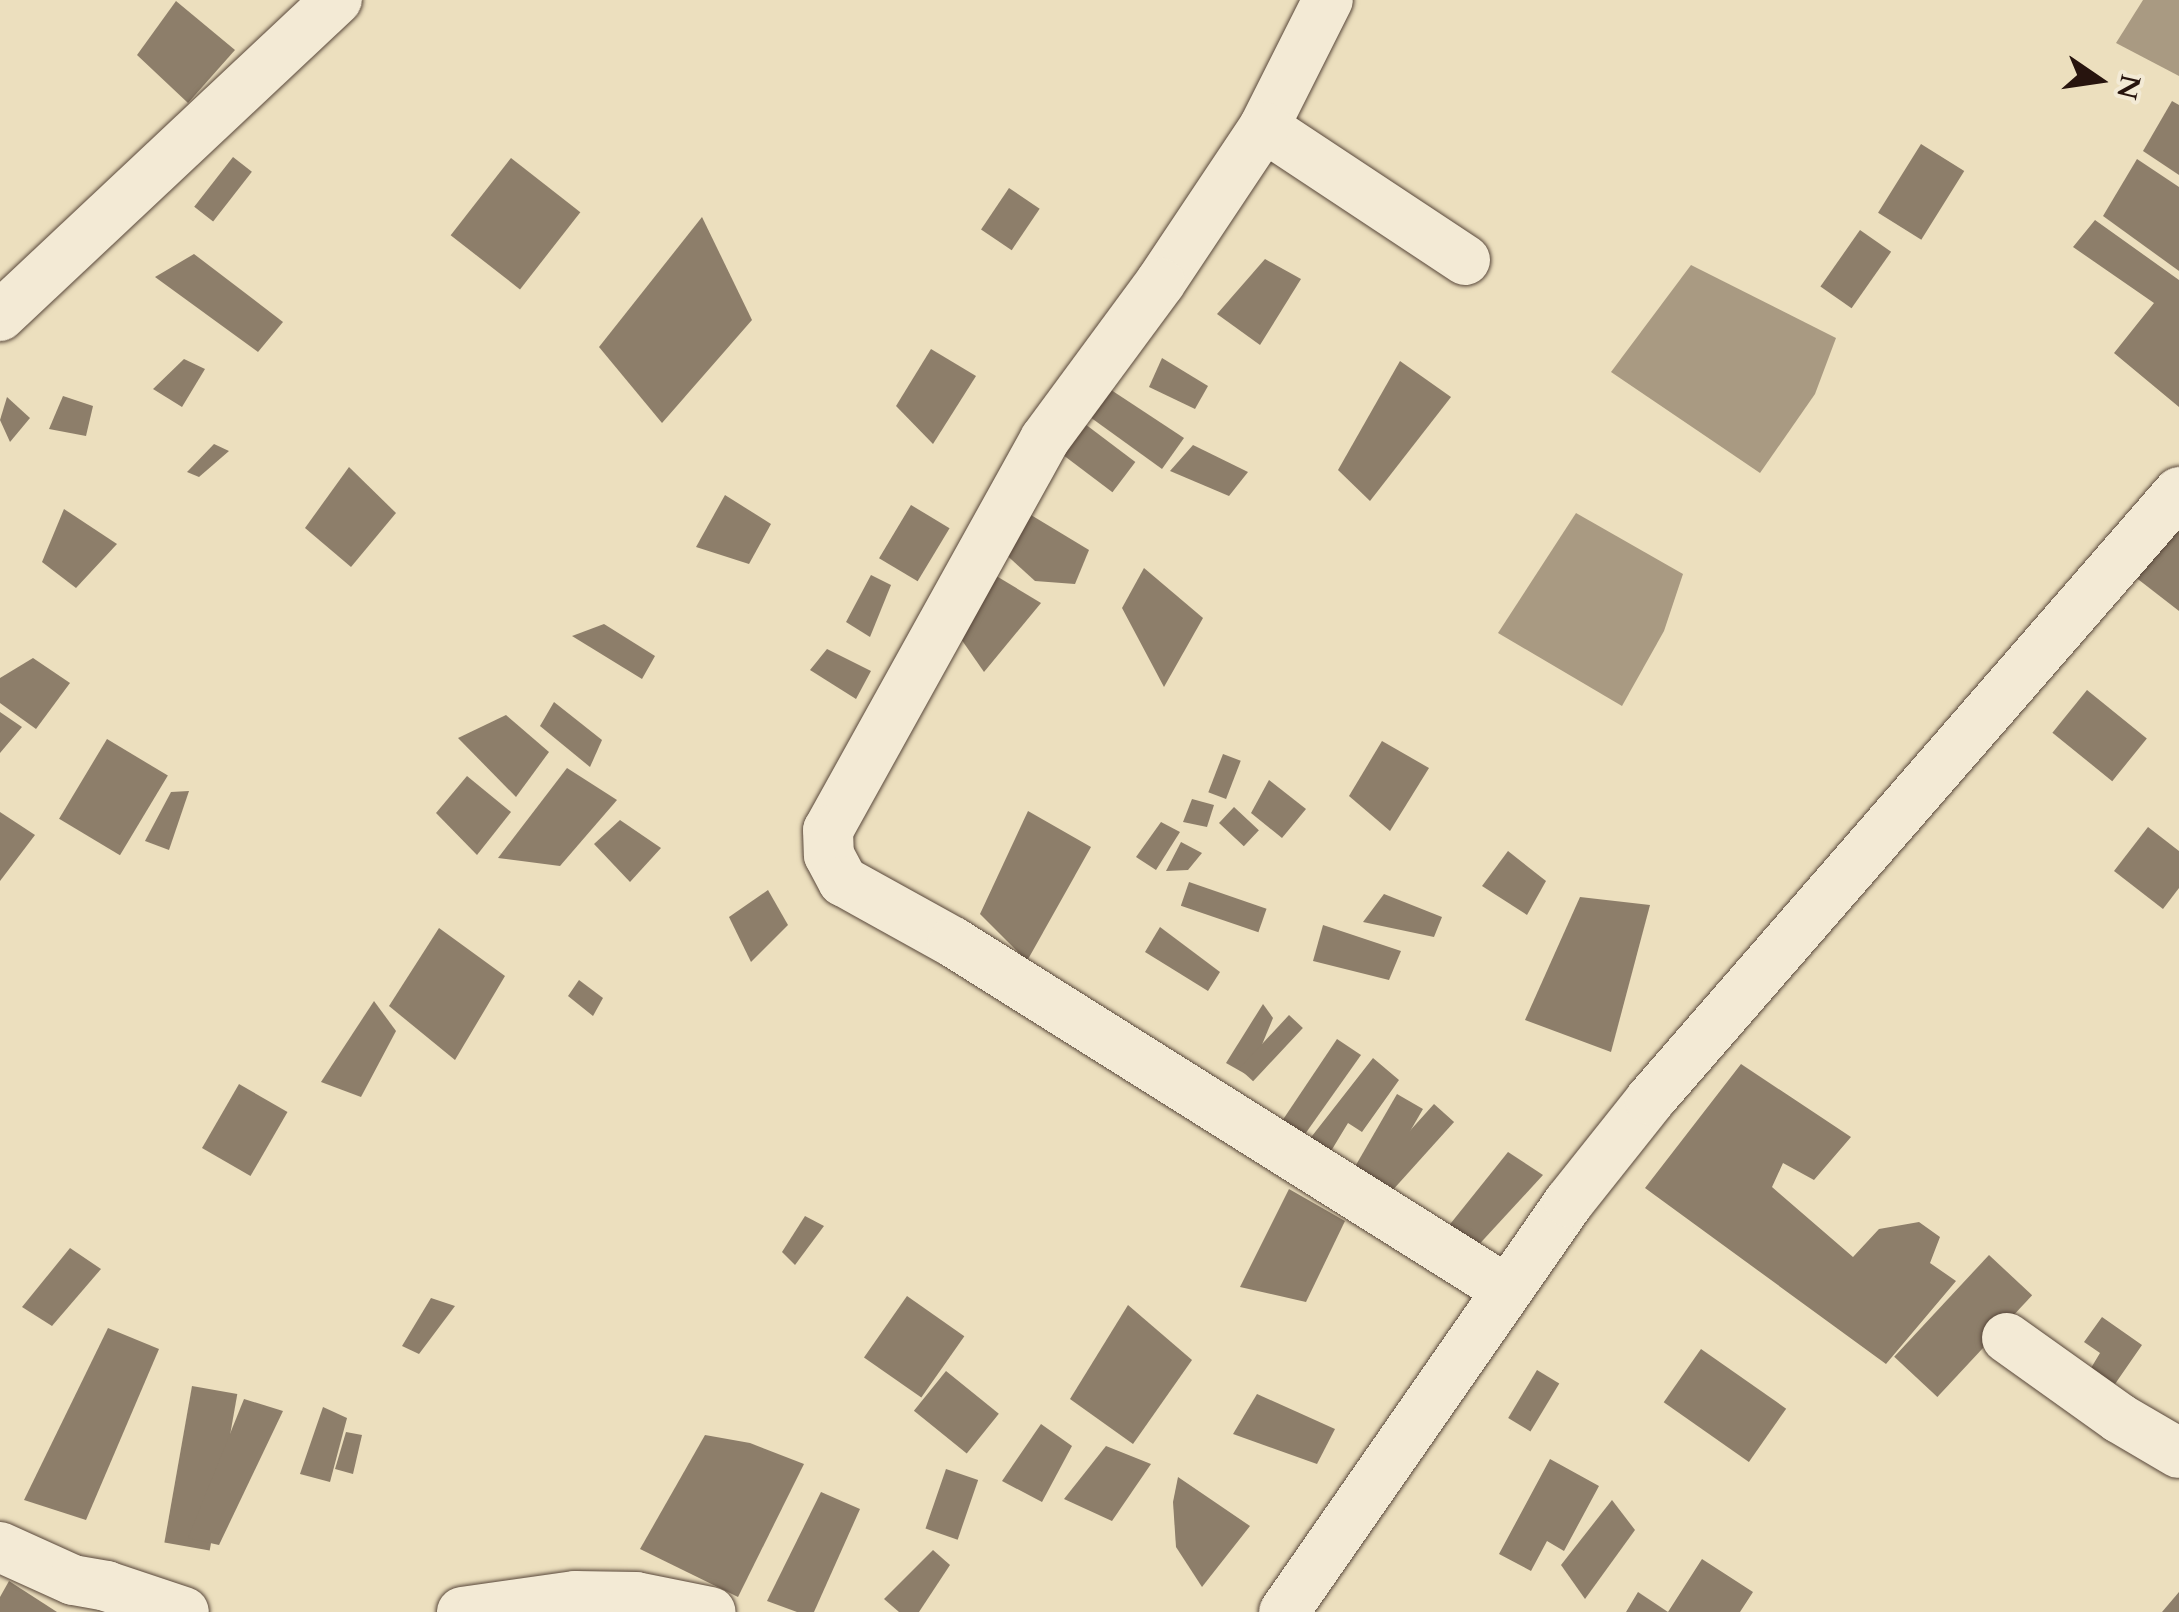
<!DOCTYPE html>
<style>
body{margin:0}
#map{position:relative;width:2179px;height:1612px;overflow:hidden;background:#ecdfbe;font-family:Cardo,serif}
div>[style]{position:absolute}
.water>*{inset:0;background:#a99a82}
.building>*{inset:0;background:#8d7e6a;transform-origin:0 0}
.roads{filter:drop-shadow(0 0 2px #58473a) drop-shadow(0 0 2px #58473a)}
.minor>*{height:50px;margin:-25px;padding:0 25px;transform-origin:25px;border-radius:25px;background:#f3ead5}
span{translate:-50% -50%;white-space:nowrap;text-align:center;line-height:1.15;-webkit-text-stroke:8px #f3ead5;paint-order:stroke}
.north{position:absolute;left:2049px;top:30px;width:100px;height:100px;-webkit-text-stroke:8px #f3ead5;paint-order:stroke;rotate:103deg;font-size:28px;font-weight:700;line-height:40px;text-align:center;color:#27140e}
.north::after{content:'';display:block;margin:auto;width:35px;height:45px;background:#27140e;clip-path:polygon(50% 0,100% 100%,50% 72%,0 100%)}
</style>
<div id="map">
<div class="water">
<div style="clip-path:polygon(2143px 0,2179px 0,2179px 76px,2116px 43px)"></div>
<div style="clip-path:polygon(1691px 265px,1836px 338px,1815px 394px,1760px 473px,1611px 372px)"></div>
<div style="clip-path:polygon(1576px 513px,1683px 574px,1664px 631px,1622px 706px,1498px 633px)"></div>
</div>
<div class="building">
<div style="clip-path:polygon(176px 1px,235px 50px,188px 103px,137px 55px)"></div>
<div style="clip-path:polygon(2172px 101px,2179px 105px,2179px 175px,2143px 151px)"></div>
<div style="left:1921px;top:144px;width:51px;height:81px;rotate:32deg"></div>
<div style="left:233px;top:157px;width:24px;height:63px;rotate:38deg"></div>
<div style="left:511px;top:158px;width:88px;height:98px;rotate:38deg"></div>
<div style="clip-path:polygon(2137px 159px,2179px 187px,2179px 271px,2103px 216px)"></div>
<div style="left:1009px;top:188px;width:37px;height:50px;rotate:34deg"></div>
<div style="clip-path:polygon(702px 217px,752px 320px,662px 423px,599px 347px)"></div>
<div style="clip-path:polygon(2095px 220px,2179px 280px,2179px 407px,2114px 353px,2154px 303px,2073px 247px)"></div>
<div style="left:1860px;top:230px;width:38px;height:69px;rotate:35deg"></div>
<div style="clip-path:polygon(194px 254px,283px 322px,258px 352px,155px 277px)"></div>
<div style="clip-path:polygon(1265px 259px,1301px 279px,1260px 345px,1217px 314px)"></div>
<div style="clip-path:polygon(931px 349px,976px 376px,933px 444px,896px 406px)"></div>
<div style="clip-path:polygon(1162px 358px,1208px 386px,1195px 409px,1149px 387px)"></div>
<div style="clip-path:polygon(184px 359px,205px 369px,182px 407px,153px 389px)"></div>
<div style="clip-path:polygon(1400px 361px,1451px 397px,1370px 501px,1338px 470px)"></div>
<div style="clip-path:polygon(1099px 382px,1184px 438px,1162px 469px,1083px 412px)"></div>
<div style="clip-path:polygon(63px 396px,93px 406px,86px 436px,49px 429px)"></div>
<div style="clip-path:polygon(7px 397px,30px 418px,10px 442px,0 420px)"></div>
<div style="left:1085px;top:424px;width:63px;height:38px;rotate:37deg"></div>
<div style="clip-path:polygon(214px 444px,229px 451px,199px 477px,187px 472px)"></div>
<div style="clip-path:polygon(1193px 445px,1248px 472px,1229px 496px,1170px 471px)"></div>
<div style="clip-path:polygon(349px 467px,396px 513px,351px 567px,305px 528px)"></div>
<div style="clip-path:polygon(725px 495px,771px 524px,749px 564px,696px 547px)"></div>
<div style="left:911px;top:505px;width:45px;height:62px;rotate:31deg"></div>
<div style="clip-path:polygon(64px 509px,117px 544px,76px 588px,42px 562px)"></div>
<div style="clip-path:polygon(2179px 509px,2179px 611px,2130px 573px)"></div>
<div style="clip-path:polygon(1026px 512px,1089px 550px,1075px 584px,1035px 581px,1002px 551px)"></div>
<div style="clip-path:polygon(1144px 568px,1203px 618px,1164px 687px,1122px 608px)"></div>
<div style="clip-path:polygon(988px 571px,1041px 603px,984px 672px,952px 626px)"></div>
<div style="clip-path:polygon(871px 575px,891px 585px,870px 637px,846px 622px)"></div>
<div style="clip-path:polygon(604px 624px,655px 656px,642px 679px,572px 636px)"></div>
<div style="clip-path:polygon(827px 649px,871px 671px,856px 699px,810px 670px)"></div>
<div style="clip-path:polygon(33px 658px,70px 683px,36px 729px,0 703px,0 678px)"></div>
<div style="left:2087px;top:690px;width:77px;height:55px;rotate:39deg"></div>
<div style="clip-path:polygon(554px 702px,602px 740px,590px 767px,540px 726px)"></div>
<div style="clip-path:polygon(0 712px,22px 727px,0 753px)"></div>
<div style="clip-path:polygon(506px 715px,549px 752px,516px 797px,458px 738px)"></div>
<div style="left:107px;top:739px;width:71px;height:93px;rotate:31deg"></div>
<div style="clip-path:polygon(1382px 741px,1429px 768px,1390px 831px,1349px 796px)"></div>
<div style="left:1223px;top:754px;width:19px;height:41px;rotate:21deg"></div>
<div style="clip-path:polygon(567px 768px,617px 800px,560px 866px,498px 858px)"></div>
<div style="clip-path:polygon(467px 776px,511px 812px,477px 855px,436px 813px)"></div>
<div style="clip-path:polygon(1269px 780px,1306px 809px,1282px 838px,1251px 813px)"></div>
<div style="clip-path:polygon(189px 791px,169px 850px,145px 841px,171px 792px)"></div>
<div style="clip-path:polygon(1192px 799px,1214px 805px,1207px 827px,1183px 822px)"></div>
<div style="left:1234px;top:807px;width:34px;height:22px;rotate:43deg"></div>
<div style="clip-path:polygon(1028px 811px,1091px 847px,1027px 961px,980px 914px)"></div>
<div style="clip-path:polygon(0 812px,35px 835px,0 881px)"></div>
<div style="clip-path:polygon(620px 820px,661px 848px,630px 882px,594px 844px)"></div>
<div style="clip-path:polygon(1161px 822px,1180px 832px,1156px 870px,1136px 857px)"></div>
<div style="clip-path:polygon(2148px 827px,2179px 851px,2179px 888px,2163px 909px,2114px 871px)"></div>
<div style="clip-path:polygon(1181px 842px,1202px 853px,1188px 870px,1166px 871px)"></div>
<div style="clip-path:polygon(1508px 851px,1546px 881px,1527px 915px,1482px 886px)"></div>
<div style="left:1189px;top:882px;width:82px;height:25px;rotate:19deg"></div>
<div style="clip-path:polygon(768px 890px,788px 925px,751px 962px,729px 917px)"></div>
<div style="clip-path:polygon(1384px 894px,1442px 917px,1434px 937px,1363px 922px)"></div>
<div style="clip-path:polygon(1580px 897px,1650px 905px,1611px 1052px,1525px 1020px)"></div>
<div style="clip-path:polygon(1323px 925px,1401px 951px,1389px 980px,1313px 961px)"></div>
<div style="clip-path:polygon(1160px 927px,1220px 972px,1208px 991px,1145px 952px)"></div>
<div style="clip-path:polygon(439px 928px,505px 976px,455px 1060px,389px 1006px)"></div>
<div style="clip-path:polygon(579px 980px,603px 998px,593px 1016px,568px 996px)"></div>
<div style="clip-path:polygon(374px 1001px,396px 1031px,361px 1097px,321px 1082px)"></div>
<div style="clip-path:polygon(1263px 1004px,1273px 1018px,1249px 1076px,1226px 1063px)"></div>
<div style="left:1289px;top:1015px;width:19px;height:73px;rotate:43deg"></div>
<div style="clip-path:polygon(1337px 1039px,1361px 1055px,1298px 1144px,1280px 1124px)"></div>
<div style="clip-path:polygon(1373px 1058px,1399px 1080px,1362px 1132px,1348px 1123px,1325px 1161px,1305px 1145px)"></div>
<div style="clip-path:polygon(1741px 1064px,1851px 1137px,1814px 1180px,1783px 1163px,1772px 1187px,1853px 1257px,1879px 1229px,1919px 1222px,1940px 1237px,1930px 1263px,1956px 1281px,1886px 1364px,1645px 1188px)"></div>
<div style="left:239px;top:1084px;width:56px;height:74px;rotate:30deg"></div>
<div style="left:1397px;top:1094px;width:30px;height:87px;rotate:30deg"></div>
<div style="left:1434px;top:1104px;width:27px;height:102px;rotate:42deg"></div>
<div style="clip-path:polygon(1508px 1152px,1543px 1175px,1473px 1251px,1447px 1228px)"></div>
<div style="clip-path:polygon(1289px 1189px,1345px 1221px,1306px 1302px,1240px 1287px)"></div>
<div style="clip-path:polygon(805px 1216px,824px 1226px,795px 1265px,782px 1252px)"></div>
<div style="clip-path:polygon(70px 1248px,101px 1269px,52px 1326px,22px 1307px)"></div>
<div style="left:1989px;top:1255px;width:59px;height:139px;rotate:43deg"></div>
<div style="left:907px;top:1296px;width:70px;height:75px;rotate:35deg"></div>
<div style="clip-path:polygon(431px 1298px,455px 1306px,419px 1354px,402px 1346px)"></div>
<div style="clip-path:polygon(1128px 1305px,1192px 1360px,1133px 1444px,1070px 1399px)"></div>
<div style="clip-path:polygon(2102px 1317px,2142px 1345px,2115px 1384px,2091px 1368px,2100px 1353px,2084px 1342px)"></div>
<div style="clip-path:polygon(108px 1328px,159px 1349px,86px 1520px,24px 1500px)"></div>
<div style="left:1701px;top:1349px;width:104px;height:65px;rotate:35deg"></div>
<div style="left:1537px;top:1370px;width:26px;height:56px;rotate:31deg"></div>
<div style="left:946px;top:1371px;width:68px;height:51px;rotate:39deg"></div>
<div style="left:192px;top:1386px;width:46px;height:159px;rotate:10deg"></div>
<div style="clip-path:polygon(1257px 1394px,1335px 1429px,1317px 1464px,1233px 1434px)"></div>
<div style="clip-path:polygon(244px 1399px,283px 1411px,219px 1545px,188px 1538px)"></div>
<div style="clip-path:polygon(323px 1407px,347px 1418px,330px 1482px,300px 1474px)"></div>
<div style="clip-path:polygon(1041px 1424px,1072px 1446px,1042px 1502px,1002px 1481px)"></div>
<div style="clip-path:polygon(346px 1432px,362px 1435px,353px 1474px,335px 1469px)"></div>
<div style="clip-path:polygon(705px 1435px,750px 1443px,804px 1464px,738px 1597px,640px 1549px)"></div>
<div style="clip-path:polygon(1106px 1446px,1151px 1464px,1112px 1521px,1064px 1499px)"></div>
<div style="clip-path:polygon(1550px 1459px,1599px 1486px,1564px 1551px,1547px 1541px,1531px 1571px,1499px 1554px)"></div>
<div style="left:946px;top:1469px;width:34px;height:63px;rotate:19deg"></div>
<div style="clip-path:polygon(1178px 1477px,1250px 1526px,1202px 1587px,1176px 1547px,1173px 1502px)"></div>
<div style="clip-path:polygon(821px 1492px,860px 1509px,814px 1612px,797px 1612px,767px 1601px)"></div>
<div style="clip-path:polygon(1612px 1500px,1635px 1530px,1585px 1599px,1561px 1565px)"></div>
<div style="clip-path:polygon(933px 1550px,950px 1565px,919px 1612px,899px 1612px,884px 1599px)"></div>
<div style="clip-path:polygon(1702px 1559px,1753px 1592px,1740px 1612px,1626px 1612px,1638px 1592px,1668px 1612px)"></div>
<div style="clip-path:polygon(9px 1581px,57px 1612px,0 1612px,0 1597px)"></div>
<div style="clip-path:polygon(2179px 1592px,2179px 1612px,2162px 1612px)"></div>
</div>
<div class="roads">
<div class="minor">
<div style="left:1264px;top:127px;width:142px;rotate:-63.3deg"></div>
<div style="left:1465px;top:260px;width:241px;rotate:-146.5deg"></div>
<div style="left:1264px;top:127px;width:187px;rotate:123.7deg"></div>
<div style="left:1160px;top:283px;width:194px;rotate:126.4deg"></div>
<div style="left:1045px;top:439px;width:447px;rotate:119deg"></div>
<div style="left:828px;top:830px;width:25px;rotate:88deg"></div>
<div style="left:829px;top:855px;width:30px;rotate:62deg"></div>
<div style="left:843px;top:881px;width:126px;rotate:29deg"></div>
<div style="left:953px;top:942px;width:654px;rotate:32.14deg"></div>
<div style="left:0;top:316px;width:462px;rotate:-43.2deg"></div>
<div style="left:2007px;top:1338px;width:138px;rotate:35.5deg"></div>
<div style="left:2119px;top:1418px;width:69px;rotate:30.3deg"></div>
<div style="left:0;top:1547px;width:80px;rotate:24.3deg"></div>
<div style="left:73px;top:1580px;width:34px;rotate:10deg"></div>
<div style="left:106px;top:1586px;width:82px;rotate:18.4deg"></div>
<div style="left:462px;top:1612px;width:114px;rotate:-8.1deg"></div>
<div style="left:575px;top:1596px;width:61px;rotate:0.9deg"></div>
<div style="left:636px;top:1597px;width:76px;rotate:11.3deg"></div>
<div style="left:1284px;top:1612px;width:499px;rotate:-55.2deg"></div>
<div style="left:1569px;top:1202px;width:130px;rotate:-51.5deg"></div>
<div style="left:1650px;top:1100px;width:806px;rotate:-48.97deg"></div>
</div>
</div>
<div class="north">N</div>
</div>
